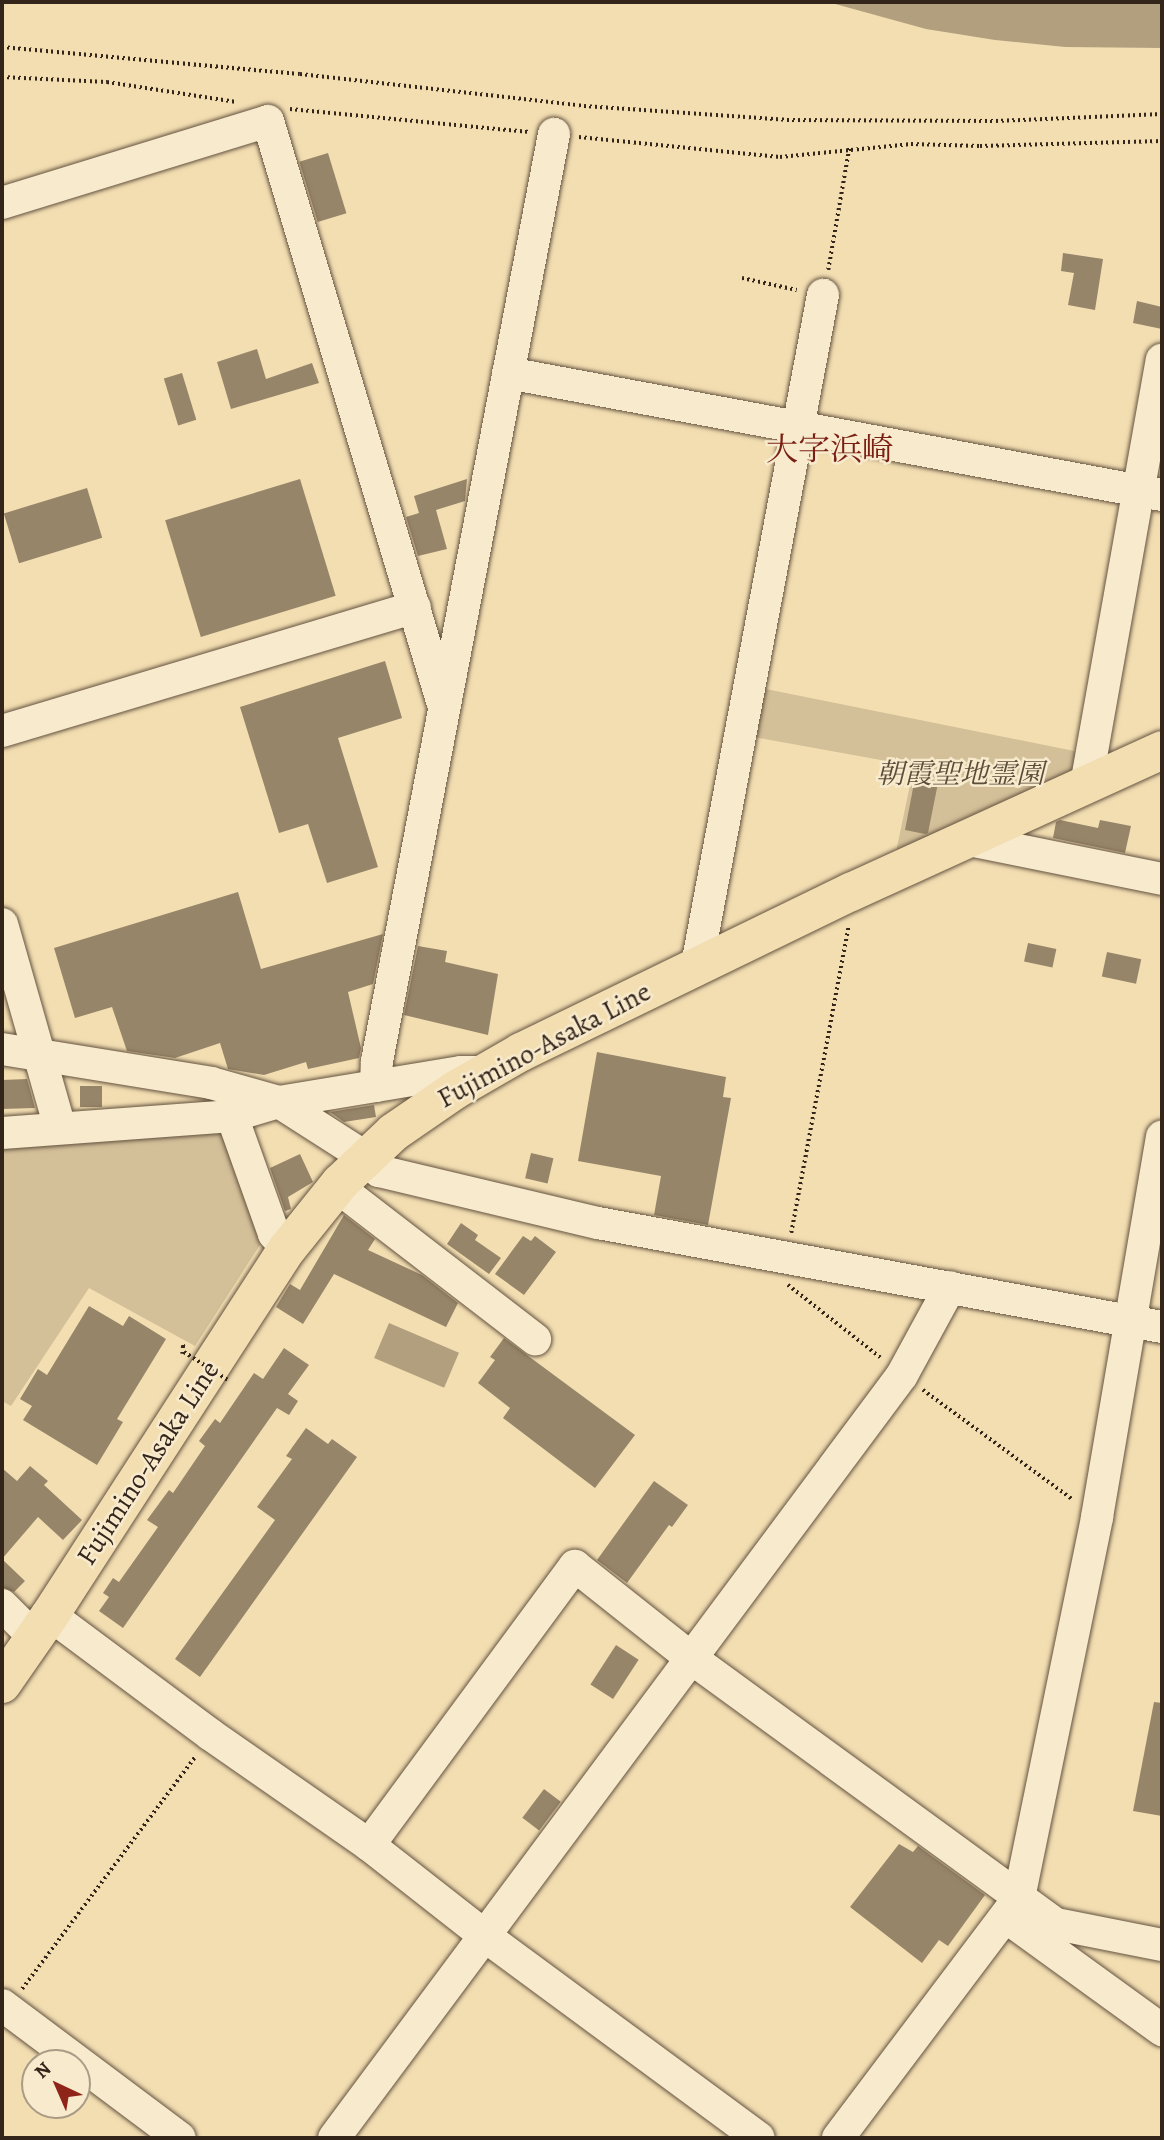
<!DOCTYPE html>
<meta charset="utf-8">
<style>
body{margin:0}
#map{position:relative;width:1164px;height:2140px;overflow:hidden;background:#f3deb2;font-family:Alegreya,"Noto Serif JP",serif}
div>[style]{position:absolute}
.green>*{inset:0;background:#d3bf98}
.water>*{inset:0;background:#b29f7e;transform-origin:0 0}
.building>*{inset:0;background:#978569;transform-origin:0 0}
.path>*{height:3.5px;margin-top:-1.75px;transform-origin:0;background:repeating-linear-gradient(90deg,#34251a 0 2px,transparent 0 5.5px)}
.roads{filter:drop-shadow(0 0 2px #645340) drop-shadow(0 0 2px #645340)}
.minor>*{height:32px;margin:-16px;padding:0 16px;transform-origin:16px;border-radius:16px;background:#f7eacd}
.major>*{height:38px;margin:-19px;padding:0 19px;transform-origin:19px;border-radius:19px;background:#f3deb2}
.path-bridge>*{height:3.5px;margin-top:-1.75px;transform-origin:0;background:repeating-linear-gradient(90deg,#34251a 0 2px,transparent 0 5.5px)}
span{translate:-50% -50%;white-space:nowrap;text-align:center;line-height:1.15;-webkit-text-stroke:5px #f7eacd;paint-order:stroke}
.park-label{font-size:28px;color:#5c4c3a;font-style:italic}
.street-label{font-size:28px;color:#34251a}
.quarter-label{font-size:32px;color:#7a1f14}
.frame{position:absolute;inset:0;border:4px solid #34251a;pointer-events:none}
.north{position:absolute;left:21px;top:2049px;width:70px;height:70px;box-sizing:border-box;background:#f7eacd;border:2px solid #a99b85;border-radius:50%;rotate:316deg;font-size:19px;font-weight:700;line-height:28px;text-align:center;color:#34251a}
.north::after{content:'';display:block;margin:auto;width:24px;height:32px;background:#8f2418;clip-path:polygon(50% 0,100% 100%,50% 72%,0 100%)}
</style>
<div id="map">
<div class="green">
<div style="clip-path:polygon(756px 687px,1084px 753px,1082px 767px,896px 852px,914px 766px,748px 736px)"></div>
<div style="clip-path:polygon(228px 1131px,265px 1237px,195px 1346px,89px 1288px,11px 1406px,2px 1401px,2px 1146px)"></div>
</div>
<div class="water">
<div style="clip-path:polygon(828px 2px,1162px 2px,1162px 48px,1065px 47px,995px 40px,926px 29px)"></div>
<div style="left:389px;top:1323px;width:76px;height:38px;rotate:23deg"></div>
</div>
<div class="building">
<div style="left:328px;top:153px;width:63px;height:30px;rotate:73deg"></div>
<div style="clip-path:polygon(1063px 253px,1103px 259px,1095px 310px,1068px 305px,1074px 273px,1061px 271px)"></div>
<div style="clip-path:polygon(1137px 301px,1162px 307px,1162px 329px,1133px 323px)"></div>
<div style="clip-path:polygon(257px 349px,266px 379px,312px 363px,319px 383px,231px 409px,217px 362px)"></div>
<div style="left:182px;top:373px;width:49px;height:19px;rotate:73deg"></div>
<div style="left:300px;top:479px;width:122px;height:141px;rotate:73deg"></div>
<div style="clip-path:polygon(467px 479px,465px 501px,436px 510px,447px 549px,418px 556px,406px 517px,419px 513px,414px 496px)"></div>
<div style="left:87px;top:488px;width:52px;height:87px;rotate:73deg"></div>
<div style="clip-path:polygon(385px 661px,402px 718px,338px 738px,378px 867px,327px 883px,308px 824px,279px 833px,240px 707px)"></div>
<div style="clip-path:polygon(915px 778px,938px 783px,928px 833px,925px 834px,905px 830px)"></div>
<div style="clip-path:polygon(1060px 820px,1098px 828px,1100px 820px,1131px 826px,1125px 853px,1053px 838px,1056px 822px)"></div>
<div style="clip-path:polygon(238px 892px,261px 969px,383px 934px,373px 984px,348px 992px,361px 1048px,359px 1058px,308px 1069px,306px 1062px,264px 1075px,228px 1069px,220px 1043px,175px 1058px,127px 1051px,112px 1007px,75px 1018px,54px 948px)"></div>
<div style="left:1028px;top:943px;width:29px;height:19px;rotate:12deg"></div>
<div style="clip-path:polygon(418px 946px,447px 951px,445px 962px,498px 974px,488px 1035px,404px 1015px)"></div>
<div style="left:1107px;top:952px;width:35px;height:25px;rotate:12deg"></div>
<div style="clip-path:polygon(597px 1052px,726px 1077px,723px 1097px,731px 1098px,708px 1225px,654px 1215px,661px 1176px,578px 1161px)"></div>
<div style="clip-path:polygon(27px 1079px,35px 1108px,2px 1109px,2px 1080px)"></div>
<div style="left:102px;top:1086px;width:21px;height:22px;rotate:90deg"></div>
<div style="clip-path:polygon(374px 1105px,376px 1117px,344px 1122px,330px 1112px)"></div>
<div style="left:531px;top:1153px;width:23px;height:26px;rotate:13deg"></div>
<div style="clip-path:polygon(300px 1154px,313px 1182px,288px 1197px,291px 1209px,285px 1211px,270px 1168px)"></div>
<div style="clip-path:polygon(344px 1215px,375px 1239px,368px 1250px,422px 1275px,458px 1303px,446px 1327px,334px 1274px,303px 1324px,276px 1307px,290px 1284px,300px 1290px)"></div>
<div style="clip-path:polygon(461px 1223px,478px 1235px,475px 1240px,501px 1258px,489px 1274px,447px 1244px)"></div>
<div style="clip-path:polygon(523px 1236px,531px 1241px,535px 1236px,556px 1252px,524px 1295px,495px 1274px)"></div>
<div style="clip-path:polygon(89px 1306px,123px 1326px,129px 1316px,166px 1339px,117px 1419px,123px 1422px,97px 1465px,23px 1420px,32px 1406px,20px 1399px,38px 1369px,47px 1375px)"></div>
<div style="clip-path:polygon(504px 1338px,635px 1435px,595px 1488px,503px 1418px,510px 1408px,478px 1383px,495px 1360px,490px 1357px)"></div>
<div style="clip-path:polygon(284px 1348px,309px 1365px,288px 1394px,298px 1401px,289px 1415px,277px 1408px,123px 1628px,99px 1611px,109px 1597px,103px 1593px,113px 1578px,119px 1582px,158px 1527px,147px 1520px,169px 1490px,173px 1493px,205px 1446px,199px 1441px,215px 1419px,220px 1423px,254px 1373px,263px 1379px)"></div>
<div style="clip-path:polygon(306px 1428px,328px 1444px,332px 1439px,357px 1457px,200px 1677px,175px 1659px,275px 1520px,257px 1507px,292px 1459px,286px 1456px)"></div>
<div style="clip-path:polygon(30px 1466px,48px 1481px,44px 1485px,82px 1520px,63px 1540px,38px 1517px,2px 1559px,25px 1581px,14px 1592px,2px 1587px,2px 1468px,17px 1481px)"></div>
<div style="clip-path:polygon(654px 1481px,688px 1505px,672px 1527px,669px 1525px,627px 1583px,597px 1560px)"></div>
<div style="left:616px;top:1645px;width:27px;height:47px;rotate:33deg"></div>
<div style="clip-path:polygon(1154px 1702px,1162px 1703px,1162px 1816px,1133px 1811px)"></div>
<div style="left:544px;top:1789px;width:21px;height:36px;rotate:37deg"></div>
<div style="clip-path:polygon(899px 1844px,913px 1852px,918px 1846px,985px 1895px,948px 1946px,939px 1940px,922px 1963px,850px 1907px)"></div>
</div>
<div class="path">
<div style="left:2px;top:47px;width:299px;rotate:5.2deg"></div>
<div style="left:300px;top:74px;width:286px;rotate:6.4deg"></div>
<div style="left:584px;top:106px;width:203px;rotate:3.9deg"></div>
<div style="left:787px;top:120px;width:209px;rotate:0.3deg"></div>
<div style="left:996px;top:121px;width:166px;rotate:-2.4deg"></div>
<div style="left:2px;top:77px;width:105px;rotate:2.7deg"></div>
<div style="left:107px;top:82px;width:131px;rotate:8.8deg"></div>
<div style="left:290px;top:109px;width:241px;rotate:5.5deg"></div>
<div style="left:579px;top:137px;width:202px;rotate:5.7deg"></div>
<div style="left:780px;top:157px;width:132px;rotate:-5.7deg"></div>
<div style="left:911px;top:144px;width:69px;rotate:1.7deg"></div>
<div style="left:980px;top:146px;width:182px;rotate:-1.6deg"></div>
<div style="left:828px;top:270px;width:124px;rotate:-80.2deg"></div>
<div style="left:742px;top:278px;width:56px;rotate:12.3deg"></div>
<div style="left:791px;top:1233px;width:311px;rotate:-79.4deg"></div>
<div style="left:788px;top:1285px;width:118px;rotate:38.1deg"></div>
<div style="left:182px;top:1354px;width:9px;rotate:-84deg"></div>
<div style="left:183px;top:1345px;width:5px;rotate:68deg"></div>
<div style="left:923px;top:1390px;width:185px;rotate:36.2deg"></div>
<div style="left:22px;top:1989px;width:289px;rotate:-53.3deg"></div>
</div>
<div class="roads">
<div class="minor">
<div style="left:2px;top:203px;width:278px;rotate:-17.1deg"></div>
<div style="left:268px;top:121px;width:606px;rotate:73.3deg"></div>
<div style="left:508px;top:373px;width:665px;rotate:10.57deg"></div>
<div style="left:2px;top:731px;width:431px;rotate:-16.7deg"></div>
<div style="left:1086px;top:785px;width:432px;rotate:-79.9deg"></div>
<div style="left:969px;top:840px;width:197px;rotate:11.4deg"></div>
<div style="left:2px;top:924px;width:212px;rotate:74.1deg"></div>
<div style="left:697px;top:965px;width:682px;rotate:-79.35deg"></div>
<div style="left:2px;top:1049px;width:212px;rotate:9.2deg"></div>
<div style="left:211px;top:1083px;width:71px;rotate:15.6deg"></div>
<div style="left:279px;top:1102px;width:102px;rotate:32.6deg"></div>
<div style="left:365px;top:1157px;width:20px;rotate:45deg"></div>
<div style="left:379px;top:1171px;width:225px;rotate:13.4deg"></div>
<div style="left:598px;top:1223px;width:574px;rotate:10.45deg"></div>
<div style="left:376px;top:1086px;width:25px;rotate:-88deg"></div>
<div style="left:377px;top:1061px;width:944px;rotate:-79.19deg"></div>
<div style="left:232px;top:1116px;width:125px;rotate:70.4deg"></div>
<div style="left:274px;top:1234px;width:20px;rotate:49deg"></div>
<div style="left:2px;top:1133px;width:231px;rotate:-4.2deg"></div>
<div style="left:232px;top:1116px;width:49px;rotate:-16.6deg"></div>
<div style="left:279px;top:1102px;width:184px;rotate:-9.4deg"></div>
<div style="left:461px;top:1072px;width:24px"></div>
<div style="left:340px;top:1183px;width:16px;rotate:55deg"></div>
<div style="left:349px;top:1196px;width:235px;rotate:37.6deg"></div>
<div style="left:2px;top:1605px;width:45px;rotate:45deg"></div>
<div style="left:50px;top:1615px;width:201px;rotate:36.7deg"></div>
<div style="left:211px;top:1735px;width:193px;rotate:34.8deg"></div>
<div style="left:369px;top:1845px;width:147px;rotate:38.1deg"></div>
<div style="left:485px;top:1936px;width:340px;rotate:36.4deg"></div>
<div style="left:369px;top:1845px;width:347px;rotate:-53.6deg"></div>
<div style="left:575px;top:1566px;width:148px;rotate:38.4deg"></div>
<div style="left:691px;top:1658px;width:452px;rotate:36.1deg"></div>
<div style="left:1056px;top:1924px;width:108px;rotate:11.2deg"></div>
<div style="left:1006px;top:1917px;width:193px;rotate:35.9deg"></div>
<div style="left:2px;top:2005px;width:222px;rotate:36.8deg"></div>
<div style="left:334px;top:2138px;width:951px;rotate:-53.33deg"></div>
<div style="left:902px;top:1375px;width:100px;rotate:-61.4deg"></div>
<div style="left:838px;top:2138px;width:301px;rotate:-53deg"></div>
<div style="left:1019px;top:1898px;width:389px;rotate:-78.4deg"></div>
<div style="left:1097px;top:1517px;width:386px;rotate:-80.3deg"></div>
</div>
<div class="major">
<div style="left:2px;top:1684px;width:84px;rotate:-55.2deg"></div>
<div style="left:50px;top:1615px;width:436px;rotate:-57.1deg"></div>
<div style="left:287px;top:1249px;width:85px;rotate:-51.2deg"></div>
<div style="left:340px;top:1183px;width:74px;rotate:-43.4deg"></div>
<div style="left:394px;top:1132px;width:74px;rotate:-34.5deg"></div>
<div style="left:455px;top:1090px;width:76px;rotate:-29.9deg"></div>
<div style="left:521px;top:1052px;width:367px;rotate:-25.9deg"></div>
<div style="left:851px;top:892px;width:342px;rotate:-24.5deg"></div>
</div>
</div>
<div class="path-bridge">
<div style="left:184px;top:1352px;width:52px;rotate:32.5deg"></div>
</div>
<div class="park-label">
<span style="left:960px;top:774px">朝霞聖地霊園</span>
</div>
<div class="street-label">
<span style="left:544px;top:1045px;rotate:-28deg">Fujimino-Asaka Line</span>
<span style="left:148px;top:1463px;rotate:-57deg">Fujimino-Asaka Line</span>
</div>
<div class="quarter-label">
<span style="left:830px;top:449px">大字浜崎</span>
</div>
<div class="frame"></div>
<div class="north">N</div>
</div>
